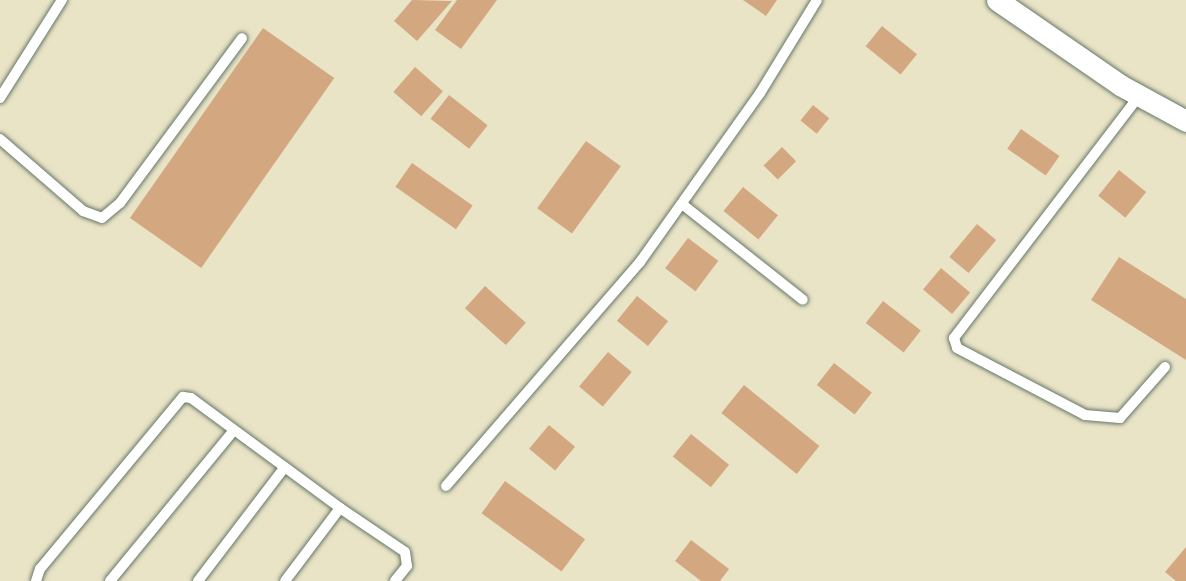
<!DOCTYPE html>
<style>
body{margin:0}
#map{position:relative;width:1186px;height:581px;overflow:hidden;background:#eae4c7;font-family:"EB Garamond",serif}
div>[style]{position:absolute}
.building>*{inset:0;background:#d3a881;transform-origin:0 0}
.roads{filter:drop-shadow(0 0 2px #667767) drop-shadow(0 0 2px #667767)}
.lane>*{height:10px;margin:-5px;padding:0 5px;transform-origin:5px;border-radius:5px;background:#fff}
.street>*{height:21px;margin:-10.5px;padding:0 10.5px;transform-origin:10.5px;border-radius:10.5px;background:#fff}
span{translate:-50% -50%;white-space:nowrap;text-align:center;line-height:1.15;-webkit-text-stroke:5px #f6f6f2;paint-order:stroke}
</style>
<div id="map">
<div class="building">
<div style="clip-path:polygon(412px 0,452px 1px,417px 41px,394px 21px)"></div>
<div style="clip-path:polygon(457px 0,497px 0,461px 49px,435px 30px)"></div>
<div style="clip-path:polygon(743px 0,777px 0,766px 16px)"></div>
<div style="left:882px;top:26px;width:45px;height:26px;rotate:39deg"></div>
<div style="left:263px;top:28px;width:87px;height:232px;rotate:35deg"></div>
<div style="left:415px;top:67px;width:37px;height:33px;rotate:41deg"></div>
<div style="left:449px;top:95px;width:49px;height:30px;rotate:38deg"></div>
<div style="left:813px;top:105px;width:21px;height:20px;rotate:39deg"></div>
<div style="left:1021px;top:129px;width:47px;height:24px;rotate:35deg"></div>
<div style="left:586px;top:141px;width:43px;height:83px;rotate:36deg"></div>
<div style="left:782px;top:147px;width:20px;height:26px;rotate:45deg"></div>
<div style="left:412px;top:163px;width:74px;height:29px;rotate:35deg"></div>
<div style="left:1119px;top:170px;width:35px;height:33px;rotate:39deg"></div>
<div style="left:743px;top:187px;width:45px;height:31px;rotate:39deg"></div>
<div style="left:977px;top:224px;width:25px;height:43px;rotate:40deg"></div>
<div style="left:688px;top:238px;width:38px;height:38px;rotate:37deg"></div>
<div style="clip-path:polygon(1119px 257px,1186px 299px,1186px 360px,1091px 300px)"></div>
<div style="left:941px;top:268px;width:38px;height:28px;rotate:40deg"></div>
<div style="left:485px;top:286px;width:55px;height:30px;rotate:42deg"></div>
<div style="left:637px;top:296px;width:40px;height:32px;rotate:39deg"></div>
<div style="left:883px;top:301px;width:48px;height:28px;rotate:38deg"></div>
<div style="left:608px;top:352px;width:31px;height:45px;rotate:40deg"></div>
<div style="left:834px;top:363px;width:48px;height:28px;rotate:38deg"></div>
<div style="left:744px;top:385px;width:97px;height:36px;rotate:39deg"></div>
<div style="left:549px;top:425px;width:34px;height:31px;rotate:40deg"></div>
<div style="left:691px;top:434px;width:49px;height:29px;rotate:39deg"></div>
<div style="left:505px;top:481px;width:99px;height:40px;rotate:36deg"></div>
<div style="clip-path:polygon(691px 540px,729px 569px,720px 581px,701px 581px,675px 561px)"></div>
<div style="clip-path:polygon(1186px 547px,1186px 581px,1176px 581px,1165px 572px)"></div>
</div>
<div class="roads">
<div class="lane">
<div style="left:1139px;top:96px;width:305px;rotate:127.4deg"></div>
<div style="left:954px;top:338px;width:10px;rotate:73deg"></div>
<div style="left:957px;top:348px;width:144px;rotate:27.6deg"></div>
<div style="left:1085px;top:415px;width:35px;rotate:5deg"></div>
<div style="left:1120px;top:418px;width:68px;rotate:-48.6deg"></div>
<div style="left:0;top:98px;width:116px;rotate:-57.7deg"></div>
<div style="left:0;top:139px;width:110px;rotate:40.9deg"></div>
<div style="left:83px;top:211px;width:20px;rotate:20deg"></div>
<div style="left:102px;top:218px;width:23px;rotate:-40deg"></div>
<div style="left:120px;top:203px;width:205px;rotate:-53.5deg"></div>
<div style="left:682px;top:204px;width:154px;rotate:38.4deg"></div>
<div style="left:446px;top:486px;width:296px;rotate:-49.1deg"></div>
<div style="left:640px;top:262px;width:207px;rotate:-54.6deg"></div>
<div style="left:760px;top:93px;width:109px;rotate:-58.5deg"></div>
<div style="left:340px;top:508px;width:78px;rotate:34.1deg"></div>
<div style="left:405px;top:552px;width:14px;rotate:82deg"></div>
<div style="left:407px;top:566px;width:19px;rotate:129deg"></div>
<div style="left:36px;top:581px;width:13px;rotate:-72deg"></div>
<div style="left:40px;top:569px;width:224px;rotate:-50.3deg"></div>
<div style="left:183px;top:397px;width:8px;rotate:7deg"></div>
<div style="left:191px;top:398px;width:185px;rotate:36.4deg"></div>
<div style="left:340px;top:508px;width:91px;rotate:127deg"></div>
<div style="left:110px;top:581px;width:195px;rotate:-50.6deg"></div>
<div style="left:198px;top:581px;width:143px;rotate:-52.7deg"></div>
</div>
<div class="street">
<div style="left:997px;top:0;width:150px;rotate:34.6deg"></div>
<div style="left:1120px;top:85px;width:75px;rotate:28.6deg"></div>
</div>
</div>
</div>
